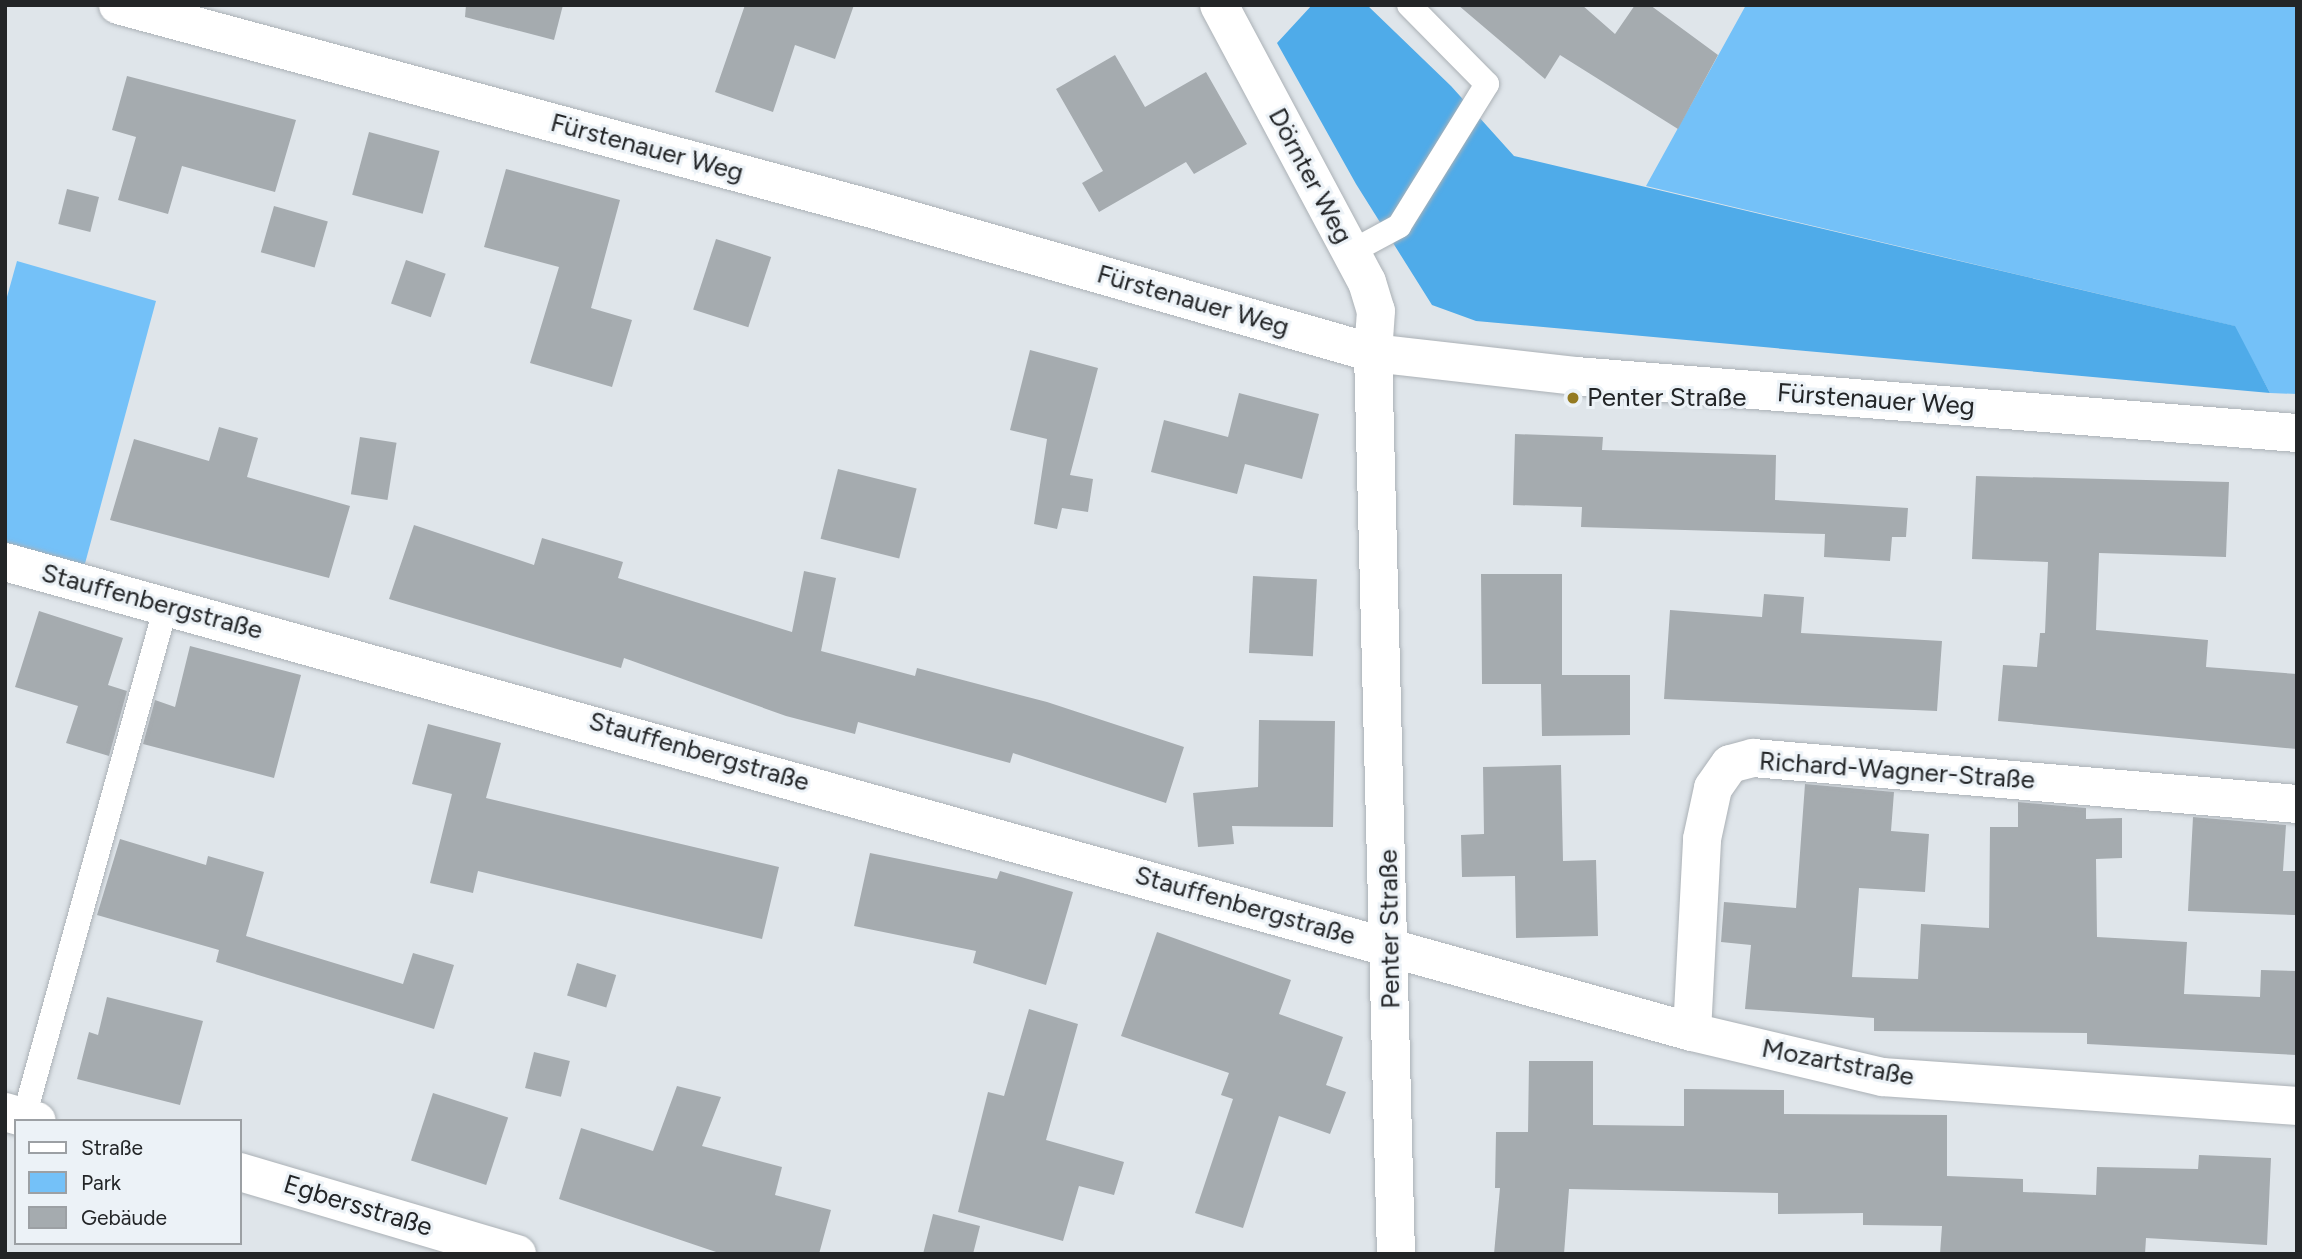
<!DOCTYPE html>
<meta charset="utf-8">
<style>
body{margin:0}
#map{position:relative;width:2302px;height:1259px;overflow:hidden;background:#dfe5ea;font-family:Figtree,sans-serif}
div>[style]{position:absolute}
.green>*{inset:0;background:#74c1f8}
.forest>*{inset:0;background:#4fabe9}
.building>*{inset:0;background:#a5abaf;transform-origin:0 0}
.roads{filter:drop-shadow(0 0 2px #abb1b6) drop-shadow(0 0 2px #abb1b6)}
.lane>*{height:24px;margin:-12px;padding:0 12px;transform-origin:12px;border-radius:12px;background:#fff}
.street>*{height:38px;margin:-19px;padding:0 19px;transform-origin:19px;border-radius:19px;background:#fff}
.dots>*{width:19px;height:19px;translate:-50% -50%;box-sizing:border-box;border:4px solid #ecf2f7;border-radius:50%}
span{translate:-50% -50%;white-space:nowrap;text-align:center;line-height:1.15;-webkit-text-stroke:6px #ecf2f7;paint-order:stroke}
.street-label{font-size:26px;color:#232527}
.poi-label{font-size:26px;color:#232527}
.left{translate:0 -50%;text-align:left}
.frame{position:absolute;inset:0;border:7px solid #232527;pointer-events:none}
.legend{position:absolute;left:14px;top:1119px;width:228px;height:126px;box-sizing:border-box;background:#ecf2f7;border:2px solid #9ca0a4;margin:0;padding:9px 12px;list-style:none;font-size:21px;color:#232527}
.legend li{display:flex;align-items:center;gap:14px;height:35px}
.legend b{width:35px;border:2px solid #9ca0a4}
</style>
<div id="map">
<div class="green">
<div style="clip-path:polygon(1746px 5px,2297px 5px,2297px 394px,2270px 393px,2234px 326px,1646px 186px)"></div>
<div style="clip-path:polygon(17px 261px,156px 301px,80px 582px,5px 562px,5px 304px)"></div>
</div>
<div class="forest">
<div style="clip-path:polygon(1312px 5px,1367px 5px,1451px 86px,1514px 156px,2235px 326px,2270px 393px,1476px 321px,1432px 305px,1356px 184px,1277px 43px)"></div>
</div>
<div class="building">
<div style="clip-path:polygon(466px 5px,563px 5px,554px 40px,465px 17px)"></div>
<div style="clip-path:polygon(745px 5px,854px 5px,835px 59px,795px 45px,773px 112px,715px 92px)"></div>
<div style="clip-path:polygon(1458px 5px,1582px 5px,1615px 34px,1635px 5px,1650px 5px,1718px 55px,1678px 129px,1560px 55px,1545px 79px)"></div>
<div style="clip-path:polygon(1115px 55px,1145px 107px,1206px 72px,1247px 144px,1194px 174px,1186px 162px,1099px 212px,1082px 183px,1103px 171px,1056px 89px)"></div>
<div style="clip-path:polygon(127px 76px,296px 120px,275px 192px,182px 166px,168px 214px,118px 200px,136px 137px,112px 130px)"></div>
<div style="left:369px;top:132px;width:73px;height:65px;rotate:15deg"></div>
<div style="clip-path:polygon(506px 169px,620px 200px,591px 308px,632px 320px,612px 387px,530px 363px,559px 267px,484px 247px)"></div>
<div style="left:67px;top:189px;width:33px;height:36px;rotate:14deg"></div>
<div style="left:274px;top:206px;width:56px;height:48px;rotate:16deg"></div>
<div style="left:716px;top:239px;width:58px;height:74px;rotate:18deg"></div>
<div style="left:406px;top:260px;width:42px;height:46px;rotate:19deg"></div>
<div style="clip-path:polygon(1030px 350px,1098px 368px,1070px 475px,1093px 479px,1088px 512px,1062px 508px,1057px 529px,1034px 524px,1047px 439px,1010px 430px)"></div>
<div style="clip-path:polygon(1239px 393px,1319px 414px,1302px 479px,1245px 464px,1237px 494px,1151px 472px,1164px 420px,1228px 437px)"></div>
<div style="clip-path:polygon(219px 427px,258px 438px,247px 477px,350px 506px,329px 578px,110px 520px,134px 439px,209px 461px)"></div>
<div style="clip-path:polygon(1515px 434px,1603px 437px,1602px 450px,1776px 455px,1775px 500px,1908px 508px,1906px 537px,1892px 537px,1890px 561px,1824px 557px,1825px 534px,1581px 527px,1582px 507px,1513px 505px)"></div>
<div style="left:360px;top:437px;width:37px;height:58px;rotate:9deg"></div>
<div style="left:838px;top:469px;width:81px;height:72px;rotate:14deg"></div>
<div style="clip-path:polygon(1976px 476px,2229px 482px,2226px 557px,2099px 553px,2096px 630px,2208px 640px,2206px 667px,2297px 674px,2297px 749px,1998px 721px,2003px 665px,2037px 667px,2040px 633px,2045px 633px,2048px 562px,1972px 559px)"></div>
<div style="clip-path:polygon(414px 525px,534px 565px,542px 538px,623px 562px,618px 578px,792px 632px,804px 571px,836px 578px,821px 651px,915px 676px,917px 668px,1047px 702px,1184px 747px,1166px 803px,1013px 753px,1010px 763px,858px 722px,855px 734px,786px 716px,624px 658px,621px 668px,389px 599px)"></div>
<div style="clip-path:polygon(1481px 574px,1562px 574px,1562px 675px,1630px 675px,1630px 735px,1542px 736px,1541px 684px,1482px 684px)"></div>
<div style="left:1253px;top:576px;width:64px;height:77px;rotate:3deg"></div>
<div style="clip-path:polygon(1764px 594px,1804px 597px,1801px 633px,1942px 641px,1937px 711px,1664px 699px,1670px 610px,1762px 617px)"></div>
<div style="clip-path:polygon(39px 611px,123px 638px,108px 685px,127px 691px,109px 756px,66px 743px,78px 706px,15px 687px)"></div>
<div style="clip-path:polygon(190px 646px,301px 675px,274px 778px,143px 744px,155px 700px,175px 707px)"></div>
<div style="clip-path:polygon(1259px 720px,1335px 721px,1333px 827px,1232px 826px,1234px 844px,1198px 847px,1193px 793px,1258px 787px)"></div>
<div style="clip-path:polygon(428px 724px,501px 743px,486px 798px,779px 867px,762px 939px,478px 871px,473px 893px,430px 883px,452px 794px,412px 784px)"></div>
<div style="clip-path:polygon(1561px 765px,1563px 861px,1596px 860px,1598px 936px,1516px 938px,1515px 876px,1462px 877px,1461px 835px,1484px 834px,1483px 767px)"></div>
<div style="clip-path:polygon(1805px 784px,1894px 792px,1891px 831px,1929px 834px,1925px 892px,1859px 888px,1852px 977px,1918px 979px,1921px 924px,1989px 928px,1990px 827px,2018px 827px,2018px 802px,2086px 808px,2086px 819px,2122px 818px,2122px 858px,2096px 859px,2097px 937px,2187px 942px,2184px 994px,2260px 997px,2261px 970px,2297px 971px,2297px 1055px,2087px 1044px,2087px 1033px,1874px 1031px,1874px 1018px,1745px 1009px,1751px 945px,1721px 942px,1724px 902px,1796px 908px)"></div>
<div style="clip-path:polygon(2193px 817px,2286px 825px,2283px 871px,2297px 871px,2295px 915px,2188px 911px)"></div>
<div style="clip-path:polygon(120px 839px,206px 865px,208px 856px,264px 872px,246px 936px,403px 984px,413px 953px,454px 965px,434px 1029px,216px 962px,219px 950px,97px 915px)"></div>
<div style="clip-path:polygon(870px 853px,997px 879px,1000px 871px,1073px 892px,1046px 985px,973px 963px,976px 951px,854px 926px)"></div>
<div style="clip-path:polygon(1157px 932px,1291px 980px,1279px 1014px,1343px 1037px,1326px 1085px,1346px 1092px,1330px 1134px,1279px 1116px,1243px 1228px,1195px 1213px,1233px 1099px,1221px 1095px,1229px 1073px,1121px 1036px)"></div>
<div style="left:577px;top:963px;width:41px;height:34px;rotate:17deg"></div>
<div style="clip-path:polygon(107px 997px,203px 1021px,180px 1105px,77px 1079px,89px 1032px,98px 1035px)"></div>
<div style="clip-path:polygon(1029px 1009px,1078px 1024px,1046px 1140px,1124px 1162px,1114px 1195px,1079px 1186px,1063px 1241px,958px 1212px,988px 1092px,1004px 1096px)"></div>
<div style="left:534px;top:1052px;width:37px;height:37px;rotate:14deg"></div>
<div style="clip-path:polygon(1529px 1061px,1593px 1061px,1593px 1125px,1684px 1126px,1684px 1089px,1784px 1090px,1784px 1114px,1947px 1115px,1947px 1176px,2023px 1179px,2023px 1192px,2096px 1195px,2097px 1167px,2198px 1169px,2199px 1155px,2271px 1158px,2267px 1245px,2146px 1238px,2145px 1254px,1940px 1254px,1942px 1226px,1863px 1225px,1863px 1213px,1778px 1214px,1778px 1193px,1569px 1189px,1564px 1254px,1494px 1254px,1500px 1188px,1495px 1188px,1496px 1132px,1528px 1132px)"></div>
<div style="clip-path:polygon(677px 1086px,721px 1097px,702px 1146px,782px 1167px,775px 1195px,831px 1210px,819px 1254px,722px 1254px,559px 1199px,581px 1128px,653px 1151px)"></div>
<div style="left:433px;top:1093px;width:79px;height:71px;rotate:18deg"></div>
<div style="clip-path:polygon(933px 1214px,980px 1226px,973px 1254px,923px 1254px)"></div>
</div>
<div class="roads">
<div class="lane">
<div style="left:1351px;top:252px;width:55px;rotate:-28.4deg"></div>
<div style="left:1399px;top:226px;width:167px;rotate:-58.2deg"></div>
<div style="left:1487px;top:84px;width:111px;rotate:-134.6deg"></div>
<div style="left:24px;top:1117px;width:530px;rotate:-74.47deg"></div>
</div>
<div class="street">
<div style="left:118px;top:5px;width:781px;rotate:15.14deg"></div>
<div style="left:872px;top:209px;width:521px;rotate:16.04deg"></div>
<div style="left:1373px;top:353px;width:204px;rotate:6.5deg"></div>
<div style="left:1576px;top:376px;width:723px;rotate:4.52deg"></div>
<div style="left:1219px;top:5px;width:314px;rotate:61.9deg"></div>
<div style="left:1367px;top:282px;width:30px;rotate:73deg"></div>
<div style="left:1376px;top:311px;width:42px;rotate:94.1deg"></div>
<div style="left:1373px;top:353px;width:901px;rotate:88.54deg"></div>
<div style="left:5px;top:562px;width:1751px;rotate:15.57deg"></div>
<div style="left:1692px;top:1032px;width:196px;rotate:13.3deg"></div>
<div style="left:1883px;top:1077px;width:415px;rotate:4deg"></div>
<div style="left:1692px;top:1032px;width:193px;rotate:-87deg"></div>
<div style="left:1702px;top:839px;width:52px;rotate:-77.8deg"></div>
<div style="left:1713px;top:788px;width:29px;rotate:-55deg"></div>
<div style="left:1730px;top:764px;width:24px;rotate:-15deg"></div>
<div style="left:1753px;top:758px;width:546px;rotate:4.83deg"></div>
<div style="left:5px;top:1112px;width:33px;rotate:16deg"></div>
<div style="left:240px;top:1172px;width:289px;rotate:16.5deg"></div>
</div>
</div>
<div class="dots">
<div style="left:1573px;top:398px;background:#947a21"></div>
</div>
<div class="street-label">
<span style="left:647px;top:148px;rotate:15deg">Fürstenauer Weg</span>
<span style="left:1310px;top:176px;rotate:62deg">Dörnter Weg</span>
<span style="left:1193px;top:301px;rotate:16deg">Fürstenauer Weg</span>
<span style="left:1876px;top:400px;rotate:4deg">Fürstenauer Weg</span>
<span style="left:152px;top:602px;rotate:15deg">Stauffenbergstraße</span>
<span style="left:699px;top:752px;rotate:16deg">Stauffenbergstraße</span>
<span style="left:1897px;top:771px;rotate:4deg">Richard-Wagner-Straße</span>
<span style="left:1245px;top:906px;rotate:16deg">Stauffenbergstraße</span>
<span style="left:1390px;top:929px;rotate:-91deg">Penter Straße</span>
<span style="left:1838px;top:1063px;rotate:11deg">Mozartstraße</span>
<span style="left:358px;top:1206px;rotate:17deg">Egbersstraße</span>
</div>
<div class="poi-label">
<span class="left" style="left:1587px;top:398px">Penter Straße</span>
</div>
<div class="frame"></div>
<ul class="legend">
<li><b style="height:9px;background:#fff"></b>Straße</li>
<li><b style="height:19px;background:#74c1f8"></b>Park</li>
<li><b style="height:19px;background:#a5abaf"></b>Gebäude</li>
</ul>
</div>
